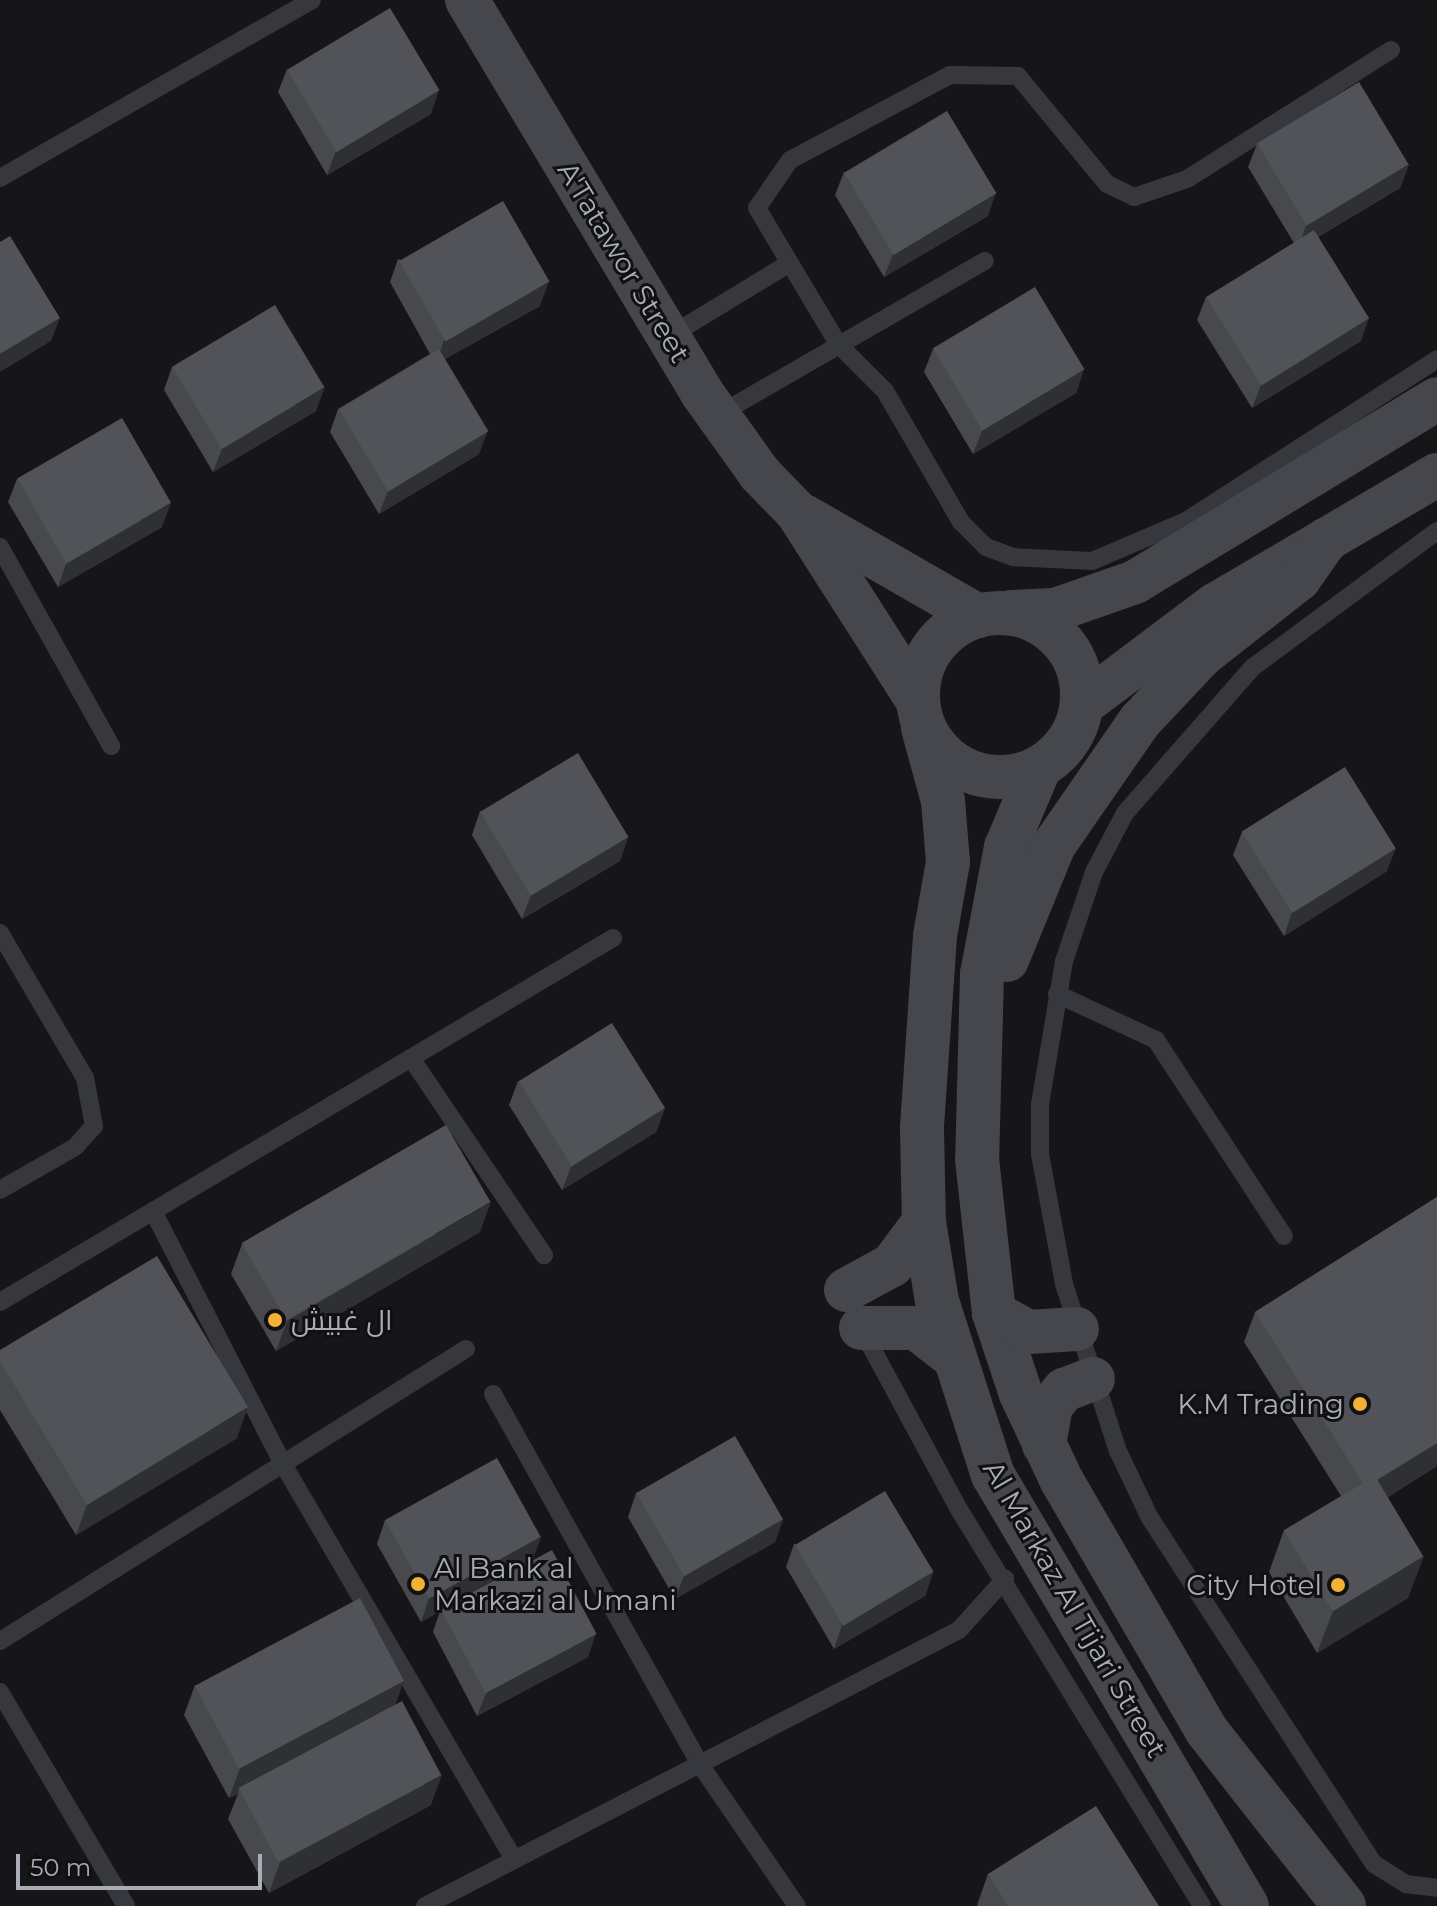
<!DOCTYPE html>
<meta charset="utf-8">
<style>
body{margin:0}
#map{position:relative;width:1437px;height:1906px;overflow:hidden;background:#161618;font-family:Montserrat,Cairo,sans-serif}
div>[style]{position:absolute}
.lane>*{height:18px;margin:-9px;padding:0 9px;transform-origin:9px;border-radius:9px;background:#37383d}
.secondary>*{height:44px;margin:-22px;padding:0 22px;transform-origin:22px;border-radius:22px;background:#45474d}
.secondary>.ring{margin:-22px;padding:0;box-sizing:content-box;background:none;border:44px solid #45474d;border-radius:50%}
.wall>*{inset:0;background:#47494d}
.shaded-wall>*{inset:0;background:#2f3033}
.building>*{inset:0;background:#525359;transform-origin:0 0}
.dots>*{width:22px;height:22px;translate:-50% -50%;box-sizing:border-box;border:4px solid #111113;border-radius:50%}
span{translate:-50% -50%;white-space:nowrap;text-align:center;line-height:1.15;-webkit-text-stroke:6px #111113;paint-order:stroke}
.street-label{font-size:28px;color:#a8adb8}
.poi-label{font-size:28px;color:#a8adb8}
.left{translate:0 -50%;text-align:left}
.right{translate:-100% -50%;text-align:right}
.scale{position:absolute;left:16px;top:1854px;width:246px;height:36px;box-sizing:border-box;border:4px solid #a8adb8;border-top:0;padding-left:10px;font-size:24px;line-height:28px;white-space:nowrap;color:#a8adb8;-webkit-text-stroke:6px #111113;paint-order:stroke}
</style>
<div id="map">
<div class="lane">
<div style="left:1391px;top:50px;width:241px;rotate:147.7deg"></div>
<div style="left:1187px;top:179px;width:56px;rotate:161.2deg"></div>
<div style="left:1134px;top:197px;width:30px;rotate:-154deg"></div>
<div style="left:1107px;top:184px;width:140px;rotate:-129.5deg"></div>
<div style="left:1018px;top:76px;width:68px;rotate:-179.2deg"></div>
<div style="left:950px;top:75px;width:181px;rotate:152deg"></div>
<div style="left:790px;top:160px;width:58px;rotate:124.5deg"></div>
<div style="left:757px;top:208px;width:158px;rotate:59.2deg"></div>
<div style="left:838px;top:344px;width:66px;rotate:45deg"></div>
<div style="left:885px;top:391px;width:151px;rotate:59.9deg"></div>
<div style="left:961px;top:522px;width:35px;rotate:45deg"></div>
<div style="left:986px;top:547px;width:29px;rotate:20deg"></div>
<div style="left:1013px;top:557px;width:79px;rotate:2.9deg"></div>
<div style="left:1092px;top:561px;width:102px;rotate:-23.1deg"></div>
<div style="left:1186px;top:521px;width:299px;rotate:-32.8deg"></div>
<div style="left:0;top:178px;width:359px;rotate:-29.7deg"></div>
<div style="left:668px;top:337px;width:140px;rotate:-31.3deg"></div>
<div style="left:718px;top:415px;width:308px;rotate:-30deg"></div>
<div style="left:1437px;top:531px;width:230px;rotate:143.5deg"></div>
<div style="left:1252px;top:668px;width:193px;rotate:131.2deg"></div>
<div style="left:1125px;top:813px;width:67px;rotate:117.7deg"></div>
<div style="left:1094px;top:872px;width:94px;rotate:108.6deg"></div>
<div style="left:1064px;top:961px;width:145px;rotate:99.5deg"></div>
<div style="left:1040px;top:1104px;width:50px;rotate:90deg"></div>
<div style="left:1040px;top:1154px;width:132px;rotate:79.5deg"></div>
<div style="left:1064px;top:1284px;width:176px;rotate:72.1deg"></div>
<div style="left:1118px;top:1451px;width:74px;rotate:64.5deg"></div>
<div style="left:1150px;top:1518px;width:412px;rotate:57.1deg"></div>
<div style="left:1374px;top:1864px;width:38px;rotate:32deg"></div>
<div style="left:1406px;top:1884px;width:31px;rotate:7deg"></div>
<div style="left:0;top:547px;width:228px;rotate:60.8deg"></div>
<div style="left:0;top:933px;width:168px;rotate:59.6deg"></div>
<div style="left:85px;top:1078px;width:49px;rotate:79.4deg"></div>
<div style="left:94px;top:1126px;width:28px;rotate:132deg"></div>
<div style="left:75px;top:1147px;width:86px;rotate:150.2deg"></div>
<div style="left:1057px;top:994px;width:109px;rotate:24.9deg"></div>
<div style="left:1156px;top:1040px;width:234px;rotate:56.9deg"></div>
<div style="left:411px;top:1058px;width:238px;rotate:56deg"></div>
<div style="left:153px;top:1211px;width:284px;rotate:62.8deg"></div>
<div style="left:283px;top:1464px;width:458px;rotate:59.7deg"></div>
<div style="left:0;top:1302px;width:713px;rotate:-30.7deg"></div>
<div style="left:862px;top:1330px;width:206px;rotate:61.6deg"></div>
<div style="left:960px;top:1511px;width:463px;rotate:58.5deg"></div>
<div style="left:493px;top:1394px;width:423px;rotate:60.8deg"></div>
<div style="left:699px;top:1763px;width:173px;rotate:55.6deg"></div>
<div style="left:0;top:1641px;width:550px;rotate:-32.07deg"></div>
<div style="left:0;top:1692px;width:248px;rotate:59.5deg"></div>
<div style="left:425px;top:1906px;width:601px;rotate:-27.33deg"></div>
<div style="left:959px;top:1630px;width:69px;rotate:-48deg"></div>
</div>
<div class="secondary">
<div style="left:467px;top:0;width:458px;rotate:59.1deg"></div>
<div style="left:702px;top:393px;width:100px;rotate:54.4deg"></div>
<div style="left:760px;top:474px;width:53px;rotate:45.8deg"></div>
<div style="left:797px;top:512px;width:223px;rotate:57.4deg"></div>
<div style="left:804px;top:516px;width:201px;rotate:29.9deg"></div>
<div style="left:1011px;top:612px;width:44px;rotate:-2.6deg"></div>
<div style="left:1055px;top:610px;width:85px;rotate:-19.3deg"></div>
<div style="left:1135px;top:582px;width:353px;rotate:-31.2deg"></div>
<div class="ring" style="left:918px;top:613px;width:120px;height:120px"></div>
<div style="left:1083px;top:704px;width:165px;rotate:-36.9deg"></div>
<div style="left:1215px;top:605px;width:257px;rotate:-30.4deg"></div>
<div style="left:923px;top:728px;width:76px;rotate:74.7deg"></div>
<div style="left:943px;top:801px;width:61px;rotate:85.3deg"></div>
<div style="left:948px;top:862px;width:75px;rotate:100deg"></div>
<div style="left:935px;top:936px;width:193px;rotate:93.9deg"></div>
<div style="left:922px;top:1129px;width:93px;rotate:88.8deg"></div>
<div style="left:924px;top:1222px;width:80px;rotate:80.7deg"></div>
<div style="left:937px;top:1301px;width:183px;rotate:72.2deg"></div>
<div style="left:993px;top:1475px;width:500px;rotate:59.49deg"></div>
<div style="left:1039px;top:769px;width:85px;rotate:112.9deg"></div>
<div style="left:1006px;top:847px;width:129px;rotate:100.7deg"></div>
<div style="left:982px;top:974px;width:185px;rotate:91.5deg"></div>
<div style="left:977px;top:1159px;width:155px;rotate:83.7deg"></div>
<div style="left:994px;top:1313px;width:85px;rotate:71.6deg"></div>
<div style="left:1021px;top:1394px;width:96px;rotate:64.8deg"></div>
<div style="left:1062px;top:1481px;width:289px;rotate:59.9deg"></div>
<div style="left:1207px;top:1731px;width:222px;rotate:51.9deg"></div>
<div style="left:1007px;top:960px;width:124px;rotate:-67.8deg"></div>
<div style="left:1054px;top:845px;width:151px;rotate:-55.3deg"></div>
<div style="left:1140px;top:721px;width:89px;rotate:-46.8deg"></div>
<div style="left:1201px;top:656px;width:125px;rotate:-38.2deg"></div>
<div style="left:1299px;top:579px;width:49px;rotate:-55deg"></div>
<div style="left:846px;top:1290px;width:52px;rotate:-28.5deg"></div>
<div style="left:892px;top:1265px;width:54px;rotate:-53.3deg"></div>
<div style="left:994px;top:1313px;width:39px;rotate:29deg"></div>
<div style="left:1028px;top:1332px;width:49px;rotate:-3.5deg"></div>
<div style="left:861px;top:1328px;width:55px"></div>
<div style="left:916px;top:1328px;width:46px;rotate:37.9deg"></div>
<div style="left:1044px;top:1445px;width:40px;rotate:-80deg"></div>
<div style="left:1051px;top:1406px;width:21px;rotate:-51deg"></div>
<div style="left:1064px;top:1390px;width:31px;rotate:-21deg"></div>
</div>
<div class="wall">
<div style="clip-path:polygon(287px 69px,431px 114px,327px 175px,278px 92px)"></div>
<div style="clip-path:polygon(1257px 144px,1409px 164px,1400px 188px,1318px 237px,1361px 341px,1252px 408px,1197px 320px,1206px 297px,1294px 243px,1248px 167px)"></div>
<div style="clip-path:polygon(844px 172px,988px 216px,884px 277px,835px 195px)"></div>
<div style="clip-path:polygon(398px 259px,540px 306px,445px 359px,479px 454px,379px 514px,330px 432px,338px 409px,430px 354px,390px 282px)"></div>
<div style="clip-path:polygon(933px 349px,1084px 369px,1076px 393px,973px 454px,924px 372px)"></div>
<div style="clip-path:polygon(172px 367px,316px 411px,213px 472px,164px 390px)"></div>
<div style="clip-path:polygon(17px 479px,162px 527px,58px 587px,8px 502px)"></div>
<div style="clip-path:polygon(480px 811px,628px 837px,620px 861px,522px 919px,472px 835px)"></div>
<div style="clip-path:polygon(1242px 832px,1387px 871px,1284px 936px,1233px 855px)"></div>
<div style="clip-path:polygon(518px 1081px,665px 1108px,656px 1132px,562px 1190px,509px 1105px)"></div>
<div style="clip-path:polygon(1437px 1197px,1437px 1466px,1388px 1497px,1408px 1598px,1317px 1653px,1269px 1572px,1284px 1530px,1341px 1496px,1244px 1342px,1255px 1312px)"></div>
<div style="clip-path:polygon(480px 1232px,276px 1351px,231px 1274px,242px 1244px)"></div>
<div style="clip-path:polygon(0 1350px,237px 1438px,76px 1535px,0 1410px)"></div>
<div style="clip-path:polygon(636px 1493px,783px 1519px,775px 1542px,675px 1599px,628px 1517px)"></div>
<div style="clip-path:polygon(385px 1520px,541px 1536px,533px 1559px,493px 1581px,588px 1657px,477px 1716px,433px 1632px,440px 1611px,421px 1622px,377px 1544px)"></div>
<div style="clip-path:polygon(794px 1544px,933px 1572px,925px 1596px,834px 1649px,786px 1567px)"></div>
<div style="clip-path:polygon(195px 1685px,395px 1705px,431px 1805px,269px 1893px,228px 1819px,238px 1794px,229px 1798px,184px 1715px)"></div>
<div style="clip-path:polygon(988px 1874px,1159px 1906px,978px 1906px,977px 1905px)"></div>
</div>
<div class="shaded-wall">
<div style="clip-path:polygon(439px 90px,431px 114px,327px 175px,336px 151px)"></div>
<div style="clip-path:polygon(1409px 164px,1400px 188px,1298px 249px,1306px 226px)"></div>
<div style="clip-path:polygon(996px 193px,988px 216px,884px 277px,893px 254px)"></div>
<div style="clip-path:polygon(549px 282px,540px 306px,436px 364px,444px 340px)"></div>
<div style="clip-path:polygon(60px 318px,51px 341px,0 372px,0 354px)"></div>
<div style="clip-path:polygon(1369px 318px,1361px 341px,1252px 408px,1261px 385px)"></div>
<div style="clip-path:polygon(1084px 369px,1076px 393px,973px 454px,982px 431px)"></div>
<div style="clip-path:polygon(325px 387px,316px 411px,213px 472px,222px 449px)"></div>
<div style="clip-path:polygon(488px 431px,479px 454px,379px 514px,388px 491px)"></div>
<div style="clip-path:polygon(171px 503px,162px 527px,58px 587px,66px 564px)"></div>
<div style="clip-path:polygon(628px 837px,620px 861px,522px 919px,531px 895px)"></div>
<div style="clip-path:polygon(1396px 848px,1387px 871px,1284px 936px,1292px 912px)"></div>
<div style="clip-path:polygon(665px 1108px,656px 1132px,562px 1190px,571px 1167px)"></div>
<div style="clip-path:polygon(491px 1202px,480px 1232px,276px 1351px,287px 1321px)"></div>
<div style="clip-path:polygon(248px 1407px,237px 1438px,76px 1535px,87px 1505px)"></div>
<div style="clip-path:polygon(1437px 1443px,1437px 1466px,1354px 1518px,1365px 1487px)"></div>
<div style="clip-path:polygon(783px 1519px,775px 1542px,675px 1599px,684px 1576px)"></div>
<div style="clip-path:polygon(541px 1536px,533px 1559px,421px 1622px,429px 1598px)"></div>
<div style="clip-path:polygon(1424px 1556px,1408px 1598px,1317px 1653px,1333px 1611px)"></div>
<div style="clip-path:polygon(933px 1572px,925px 1596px,834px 1649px,842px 1625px)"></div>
<div style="clip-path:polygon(596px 1634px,588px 1657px,477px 1716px,486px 1693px)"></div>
<div style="clip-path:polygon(404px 1681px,393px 1711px,239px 1789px,238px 1794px,229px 1798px,240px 1768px)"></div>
<div style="clip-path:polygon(442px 1775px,431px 1805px,269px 1893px,280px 1862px)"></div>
</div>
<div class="building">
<div style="left:390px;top:8px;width:96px;height:120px;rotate:59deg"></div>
<div style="left:1359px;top:82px;width:96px;height:119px;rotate:59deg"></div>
<div style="left:947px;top:111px;width:96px;height:120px;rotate:59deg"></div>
<div style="left:503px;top:201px;width:93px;height:120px;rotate:60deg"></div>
<div style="left:1314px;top:230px;width:104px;height:127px;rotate:58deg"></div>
<div style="clip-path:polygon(10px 236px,60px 318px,0 354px,0 242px)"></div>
<div style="left:1035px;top:287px;width:96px;height:119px;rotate:59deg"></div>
<div style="left:275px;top:305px;width:96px;height:120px;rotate:59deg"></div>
<div style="left:439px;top:349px;width:96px;height:117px;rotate:59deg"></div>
<div style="left:122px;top:418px;width:98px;height:121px;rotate:60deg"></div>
<div style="left:578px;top:753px;width:98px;height:114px;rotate:59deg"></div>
<div style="left:1345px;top:767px;width:96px;height:122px;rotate:58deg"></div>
<div style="left:612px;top:1023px;width:100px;height:110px;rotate:58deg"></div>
<div style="left:446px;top:1125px;width:89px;height:236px;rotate:60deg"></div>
<div style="clip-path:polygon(1437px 1197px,1437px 1443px,1377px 1480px,1375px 1476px,1363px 1483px,1255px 1312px)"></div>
<div style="clip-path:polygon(157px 1256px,248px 1407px,87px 1505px,0 1361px,0 1350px)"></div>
<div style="left:735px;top:1436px;width:96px;height:114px;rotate:60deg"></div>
<div style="left:497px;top:1458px;width:90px;height:128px;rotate:61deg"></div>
<div style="left:1375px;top:1476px;width:94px;height:106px;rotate:59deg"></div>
<div style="left:885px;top:1491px;width:94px;height:105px;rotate:59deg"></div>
<div style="left:552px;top:1550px;width:95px;height:126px;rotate:62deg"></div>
<div style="left:360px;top:1598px;width:94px;height:187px;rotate:62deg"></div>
<div style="left:402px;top:1701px;width:84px;height:185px;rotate:62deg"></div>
<div style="clip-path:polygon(1096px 1806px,1159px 1906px,1008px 1906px,988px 1874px)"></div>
</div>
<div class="dots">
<div style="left:275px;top:1320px;background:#f2b134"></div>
<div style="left:1360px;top:1404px;background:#f2b134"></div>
<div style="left:418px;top:1584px;background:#f2b134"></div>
<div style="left:1338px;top:1585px;background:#f2b134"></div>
</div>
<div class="street-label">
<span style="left:624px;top:262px;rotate:59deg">A'Tatawor Street</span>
<span style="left:1075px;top:1609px;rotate:60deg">Al Markaz Al Tijari Street</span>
</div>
<div class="poi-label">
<span class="left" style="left:291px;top:1320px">ال غبيش</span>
<span class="right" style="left:1344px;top:1404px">K.M Trading</span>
<span class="left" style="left:434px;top:1584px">Al Bank al<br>Markazi al Umani</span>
<span class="right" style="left:1322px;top:1585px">City Hotel</span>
</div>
<div class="scale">50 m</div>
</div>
